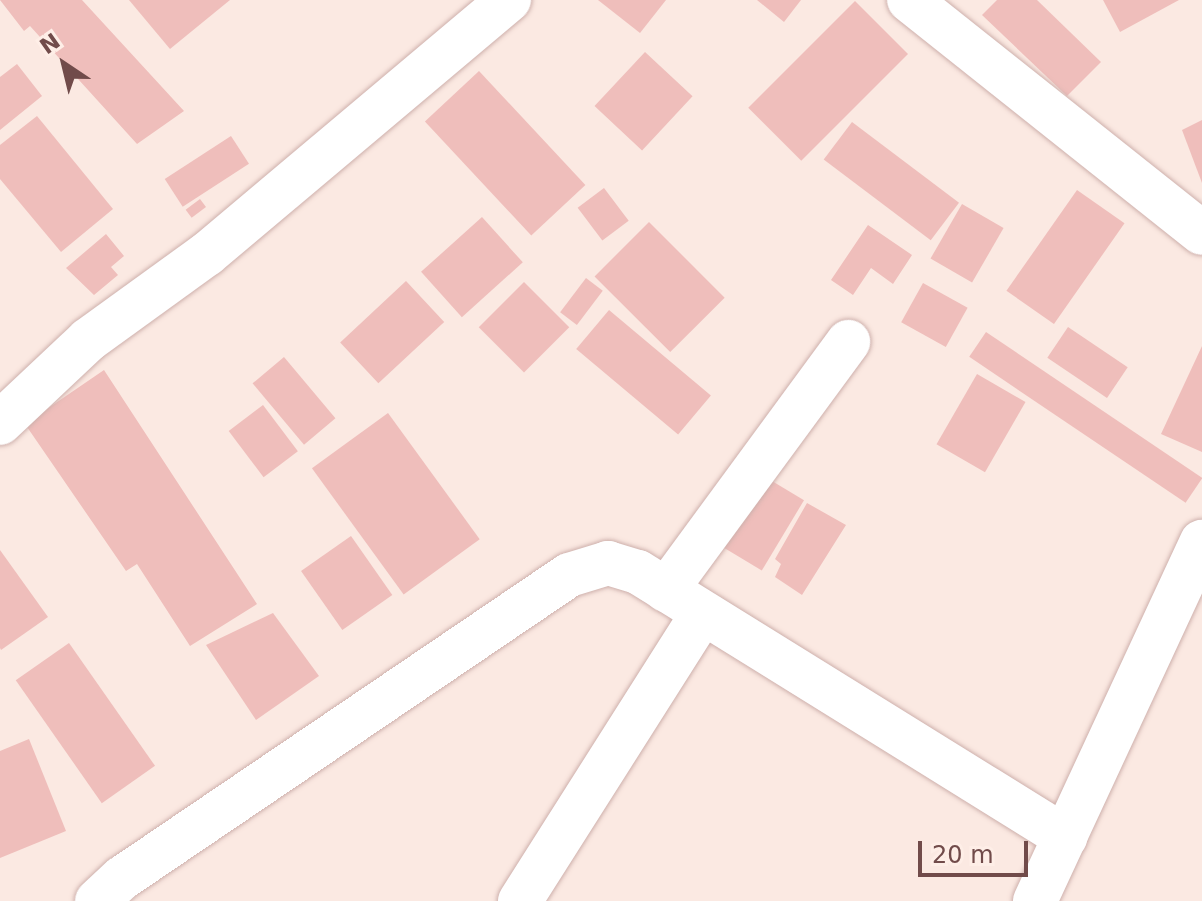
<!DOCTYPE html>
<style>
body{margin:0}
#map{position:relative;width:1202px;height:901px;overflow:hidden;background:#fbe9e2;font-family:"DejaVu Sans",sans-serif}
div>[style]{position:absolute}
.building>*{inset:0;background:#efbebb;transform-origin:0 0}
.roads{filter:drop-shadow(0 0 2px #ceb0ac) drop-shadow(0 0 2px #ceb0ac)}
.minor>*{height:44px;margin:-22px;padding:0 22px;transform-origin:22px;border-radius:22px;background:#fff}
span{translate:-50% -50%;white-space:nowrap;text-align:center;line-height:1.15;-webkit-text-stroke:6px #feeee7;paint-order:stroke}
.north{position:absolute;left:24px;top:24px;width:80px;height:80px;-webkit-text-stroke:6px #feeee7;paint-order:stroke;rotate:325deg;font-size:22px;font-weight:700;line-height:32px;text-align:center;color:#714b4a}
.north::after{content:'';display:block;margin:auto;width:28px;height:36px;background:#714b4a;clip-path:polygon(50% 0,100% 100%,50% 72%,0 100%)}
.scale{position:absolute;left:918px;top:841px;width:110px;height:36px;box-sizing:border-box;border:4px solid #714b4a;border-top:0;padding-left:10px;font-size:24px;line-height:28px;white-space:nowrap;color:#714b4a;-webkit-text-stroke:6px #feeee7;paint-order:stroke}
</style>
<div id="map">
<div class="building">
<div style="clip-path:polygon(0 0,82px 0,184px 111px,137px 144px,30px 26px,24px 31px)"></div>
<div style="clip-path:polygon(129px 0,230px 0,170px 49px)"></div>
<div style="clip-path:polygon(598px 0,666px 0,640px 33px)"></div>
<div style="clip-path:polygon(757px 0,801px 0,784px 22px)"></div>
<div style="clip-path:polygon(997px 0,1037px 0,1101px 62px,1067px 96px,982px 15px)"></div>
<div style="clip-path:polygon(1103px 0,1179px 0,1120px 32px)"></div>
<div style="left:855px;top:1px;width:75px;height:151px;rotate:45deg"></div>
<div style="left:645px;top:52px;width:65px;height:74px;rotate:43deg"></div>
<div style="clip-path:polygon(17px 64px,42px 96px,0 130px,0 77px)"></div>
<div style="left:479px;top:71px;width:156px;height:74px;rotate:47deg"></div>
<div style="clip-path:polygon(37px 116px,113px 209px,61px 252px,0 179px,0 145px)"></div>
<div style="clip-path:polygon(1202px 120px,1202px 183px,1182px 130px)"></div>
<div style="left:852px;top:122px;width:134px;height:47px;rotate:37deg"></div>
<div style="left:231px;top:136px;width:33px;height:79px;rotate:57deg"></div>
<div style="left:604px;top:188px;width:41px;height:33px;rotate:53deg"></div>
<div style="left:1077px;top:190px;width:58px;height:123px;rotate:35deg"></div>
<div style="left:200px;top:199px;width:10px;height:18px;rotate:53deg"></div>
<div style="left:962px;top:204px;width:48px;height:63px;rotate:30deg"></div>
<div style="left:482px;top:217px;width:61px;height:82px;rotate:48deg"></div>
<div style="left:649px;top:222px;width:107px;height:77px;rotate:45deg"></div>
<div style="clip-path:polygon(868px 225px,912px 255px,893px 284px,871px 268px,853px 295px,831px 280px)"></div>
<div style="clip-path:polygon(106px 234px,124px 256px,111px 267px,118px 275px,94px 295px,66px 268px)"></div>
<div style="left:586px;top:278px;width:21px;height:43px;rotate:37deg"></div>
<div style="left:406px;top:281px;width:56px;height:90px;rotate:47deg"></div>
<div style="left:524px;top:282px;width:64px;height:64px;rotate:45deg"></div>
<div style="left:923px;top:283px;width:51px;height:45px;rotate:29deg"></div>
<div style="left:609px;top:310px;width:133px;height:51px;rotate:40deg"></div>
<div style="left:1068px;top:327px;width:72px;height:37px;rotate:34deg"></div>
<div style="left:986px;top:332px;width:261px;height:30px;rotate:34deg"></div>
<div style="clip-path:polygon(1202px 346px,1202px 452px,1161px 434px)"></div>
<div style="left:284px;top:357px;width:80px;height:41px;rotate:50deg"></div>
<div style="clip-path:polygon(104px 370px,257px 604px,190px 646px,137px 564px,126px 571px,25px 424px)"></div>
<div style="left:977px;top:374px;width:56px;height:81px;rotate:30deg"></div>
<div style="left:263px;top:405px;width:58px;height:43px;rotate:53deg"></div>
<div style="left:388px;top:413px;width:156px;height:94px;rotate:54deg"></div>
<div style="left:762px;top:475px;width:49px;height:82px;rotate:31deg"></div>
<div style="clip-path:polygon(807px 503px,846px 525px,802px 595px,775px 577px,781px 564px,775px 559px)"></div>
<div style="left:351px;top:536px;width:72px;height:61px;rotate:55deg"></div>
<div style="clip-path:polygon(0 550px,48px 617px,1px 650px,0 648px)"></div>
<div style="clip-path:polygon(273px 613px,319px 676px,256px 720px,206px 645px)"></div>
<div style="left:69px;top:643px;width:150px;height:65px;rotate:55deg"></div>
<div style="clip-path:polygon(29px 739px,66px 831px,0 858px,0 751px)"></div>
</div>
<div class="roads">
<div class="minor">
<div style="left:909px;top:0;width:374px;rotate:38.5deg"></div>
<div style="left:0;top:423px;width:121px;rotate:-43.3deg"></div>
<div style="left:88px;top:340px;width:147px;rotate:-35.9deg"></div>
<div style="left:207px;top:254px;width:395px;rotate:-40.1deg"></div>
<div style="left:666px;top:590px;width:308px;rotate:-53.7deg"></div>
<div style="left:97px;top:901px;width:34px;rotate:-43deg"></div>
<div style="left:122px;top:878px;width:540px;rotate:-34.13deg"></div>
<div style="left:569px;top:575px;width:41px;rotate:-17.1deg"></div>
<div style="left:608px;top:563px;width:31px;rotate:17deg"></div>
<div style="left:638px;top:572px;width:503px;rotate:31.82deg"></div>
<div style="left:520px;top:901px;width:341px;rotate:-57.6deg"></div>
<div style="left:1035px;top:901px;width:396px;rotate:-65.1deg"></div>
</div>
</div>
<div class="north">N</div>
<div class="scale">20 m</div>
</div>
